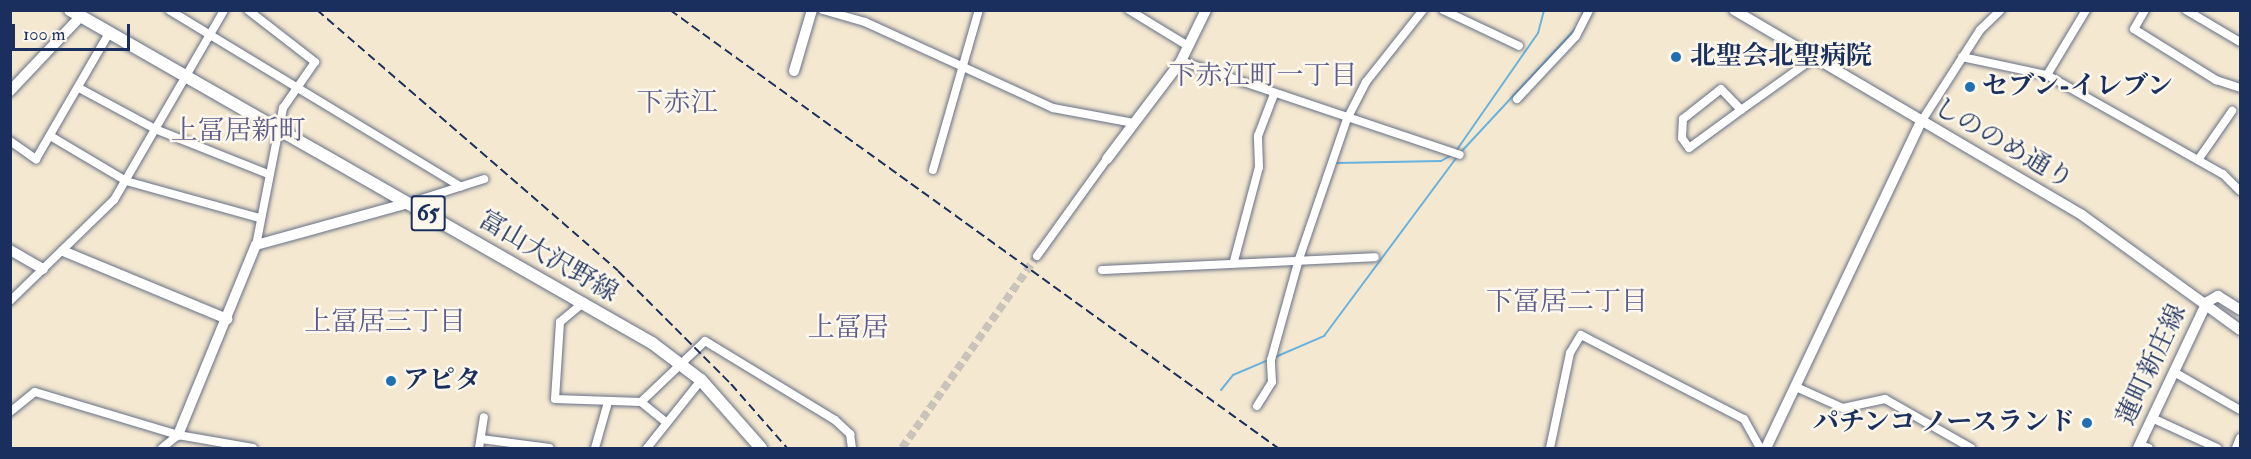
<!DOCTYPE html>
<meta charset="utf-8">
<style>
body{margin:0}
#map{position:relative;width:2251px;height:459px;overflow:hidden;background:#f4e8d0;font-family:"IM FELL Double Pica","Noto Serif JP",serif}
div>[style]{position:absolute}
.stream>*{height:2px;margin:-1px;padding:0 1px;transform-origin:1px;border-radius:1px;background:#68b2e0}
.street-tunnel>*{height:8px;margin-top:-4px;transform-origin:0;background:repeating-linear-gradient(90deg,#c9c3b9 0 8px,transparent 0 12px)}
.roads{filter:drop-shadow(0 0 2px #677086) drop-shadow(0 0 2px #677086)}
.street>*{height:8px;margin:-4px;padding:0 4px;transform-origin:4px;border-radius:4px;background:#fff}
.secondary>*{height:10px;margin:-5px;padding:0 5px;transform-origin:5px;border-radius:5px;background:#fff}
.primary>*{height:12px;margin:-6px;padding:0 6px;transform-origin:6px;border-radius:6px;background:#fff}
.rail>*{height:2px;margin-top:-1px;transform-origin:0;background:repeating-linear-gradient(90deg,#1b2f5e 0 9px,transparent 0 13.5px)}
.dots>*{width:16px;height:16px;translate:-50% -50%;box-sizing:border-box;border:3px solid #fbf7ec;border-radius:50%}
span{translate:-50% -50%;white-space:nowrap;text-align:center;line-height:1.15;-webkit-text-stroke:5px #fbf7ec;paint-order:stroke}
.shield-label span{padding:2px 4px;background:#fbf7ec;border:2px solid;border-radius:4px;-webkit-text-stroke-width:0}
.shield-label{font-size:24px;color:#1b2f5e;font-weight:700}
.poi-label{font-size:26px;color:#1b2f5e;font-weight:700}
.left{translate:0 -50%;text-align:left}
.right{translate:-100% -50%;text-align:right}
.street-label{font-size:26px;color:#1b2f5e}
.neighbourhood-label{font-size:27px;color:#5d5b8a}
.frame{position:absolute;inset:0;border:12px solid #1b2f5e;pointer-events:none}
.scale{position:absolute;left:12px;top:24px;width:118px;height:27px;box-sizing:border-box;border:3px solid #1b2f5e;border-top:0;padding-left:8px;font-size:18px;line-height:21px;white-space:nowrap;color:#1b2f5e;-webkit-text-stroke:4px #fbf7ec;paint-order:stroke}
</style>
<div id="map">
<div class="stream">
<div style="left:1582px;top:16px;width:6px;rotate:-72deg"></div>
<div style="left:1456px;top:151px;width:144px;rotate:-55.2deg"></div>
<div style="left:1538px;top:33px;width:24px;rotate:-75deg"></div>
<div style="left:1461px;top:152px;width:171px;rotate:-47.1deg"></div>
<div style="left:1337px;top:163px;width:104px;rotate:-1.1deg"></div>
<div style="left:1441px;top:161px;width:13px;rotate:-29deg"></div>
<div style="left:1273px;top:358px;width:56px;rotate:-23.3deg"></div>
<div style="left:1324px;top:336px;width:223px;rotate:-53.4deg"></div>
<div style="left:1221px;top:390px;width:19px;rotate:-51deg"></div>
<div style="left:1233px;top:375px;width:38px;rotate:-23deg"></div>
</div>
<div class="street-tunnel">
<div style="left:902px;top:448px;width:235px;rotate:-54.9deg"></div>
</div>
<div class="roads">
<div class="street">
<div style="left:169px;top:10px;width:341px;rotate:31.2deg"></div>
<div style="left:248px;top:10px;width:85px;rotate:37.8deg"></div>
<div style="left:315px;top:62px;width:56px;rotate:124.8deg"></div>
<div style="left:283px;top:108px;width:140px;rotate:101.1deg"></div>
<div style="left:823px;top:10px;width:44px;rotate:15.9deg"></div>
<div style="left:865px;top:22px;width:207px;rotate:24.6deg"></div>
<div style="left:1053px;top:108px;width:82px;rotate:10.5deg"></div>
<div style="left:1129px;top:10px;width:69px;rotate:31.4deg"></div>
<div style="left:1443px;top:10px;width:84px;rotate:25.3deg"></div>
<div style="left:2145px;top:10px;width:22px;rotate:120deg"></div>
<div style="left:2134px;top:29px;width:97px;rotate:31.9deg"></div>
<div style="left:2216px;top:80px;width:25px;rotate:18deg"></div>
<div style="left:2186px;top:10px;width:63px;rotate:30.7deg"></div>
<div style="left:1962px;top:57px;width:87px;rotate:12deg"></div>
<div style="left:2047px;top:75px;width:202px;rotate:29.4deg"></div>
<div style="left:2223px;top:174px;width:24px;rotate:45deg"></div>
<div style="left:1181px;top:61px;width:294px;rotate:18.6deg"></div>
<div style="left:2047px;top:75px;width:76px;rotate:-59deg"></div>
<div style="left:79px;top:88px;width:86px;rotate:28.3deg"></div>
<div style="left:155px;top:129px;width:122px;rotate:21.7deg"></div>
<div style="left:1517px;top:99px;width:86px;rotate:-46.9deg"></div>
<div style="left:1576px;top:36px;width:29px;rotate:-63deg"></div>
<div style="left:1741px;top:110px;width:64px;rotate:143.8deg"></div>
<div style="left:1689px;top:148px;width:12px;rotate:-125deg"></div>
<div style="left:1682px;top:138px;width:19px;rotate:-87deg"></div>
<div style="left:1683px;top:119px;width:48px;rotate:-38.3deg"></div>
<div style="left:1721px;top:89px;width:29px;rotate:46deg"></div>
<div style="left:1741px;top:110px;width:90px;rotate:-35.5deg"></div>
<div style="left:1921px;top:122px;width:109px;rotate:-57.3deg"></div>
<div style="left:1980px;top:30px;width:29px;rotate:-44deg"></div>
<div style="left:52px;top:137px;width:86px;rotate:30.7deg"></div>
<div style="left:126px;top:181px;width:138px;rotate:15.5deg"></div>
<div style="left:10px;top:141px;width:32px;rotate:35deg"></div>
<div style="left:36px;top:159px;width:146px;rotate:-59.9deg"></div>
<div style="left:2198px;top:160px;width:60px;rotate:-55.2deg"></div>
<div style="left:933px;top:170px;width:166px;rotate:-74deg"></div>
<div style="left:409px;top:203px;width:79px;rotate:-17.7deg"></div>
<div style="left:1037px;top:256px;width:120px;rotate:-54.2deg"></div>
<div style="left:1234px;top:261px;width:97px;rotate:-75.1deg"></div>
<div style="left:1259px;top:167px;width:31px;rotate:-92deg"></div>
<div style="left:1258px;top:136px;width:42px;rotate:-69deg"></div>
<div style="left:1102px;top:270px;width:273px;rotate:-2.7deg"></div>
<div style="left:10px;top:301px;width:145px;rotate:-44.2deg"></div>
<div style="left:114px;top:200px;width:220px;rotate:-59.9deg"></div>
<div style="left:584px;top:302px;width:31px;rotate:140deg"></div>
<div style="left:560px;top:322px;width:77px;rotate:93.7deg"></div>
<div style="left:555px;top:399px;width:86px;rotate:2deg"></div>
<div style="left:641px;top:402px;width:32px;rotate:39deg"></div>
<div style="left:2174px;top:372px;width:76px;rotate:29.9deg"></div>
<div style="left:1796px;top:387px;width:51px;rotate:24.1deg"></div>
<div style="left:1843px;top:408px;width:43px;rotate:-12.1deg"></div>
<div style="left:1885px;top:399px;width:99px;rotate:29.7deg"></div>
<div style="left:641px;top:402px;width:88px;rotate:-43.6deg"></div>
<div style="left:705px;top:341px;width:152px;rotate:31.3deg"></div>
<div style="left:835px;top:420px;width:21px;rotate:43deg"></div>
<div style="left:850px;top:434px;width:14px;rotate:82deg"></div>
<div style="left:1257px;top:406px;width:28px;rotate:-58deg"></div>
<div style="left:1272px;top:382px;width:22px;rotate:-93deg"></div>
<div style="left:1271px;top:360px;width:105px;rotate:-74.5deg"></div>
<div style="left:1299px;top:259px;width:148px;rotate:-71.1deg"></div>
<div style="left:1347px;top:119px;width:42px;rotate:-62.8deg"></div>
<div style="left:1366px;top:82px;width:92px;rotate:-51.6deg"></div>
<div style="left:10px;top:412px;width:32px;rotate:-39deg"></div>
<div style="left:35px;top:392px;width:149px;rotate:16.7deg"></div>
<div style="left:178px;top:435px;width:76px;rotate:9.8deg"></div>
<div style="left:2152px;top:418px;width:72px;rotate:24.8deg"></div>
<div style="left:481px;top:439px;width:69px;rotate:7.5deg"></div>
<div style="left:2140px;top:445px;width:9px;rotate:18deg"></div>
<div style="left:162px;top:448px;width:21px;rotate:-39deg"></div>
<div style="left:479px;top:448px;width:31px;rotate:-81deg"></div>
<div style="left:595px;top:448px;width:48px;rotate:-74.2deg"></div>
<div style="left:647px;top:448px;width:87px;rotate:-51.5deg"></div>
<div style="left:1550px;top:448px;width:97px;rotate:-78.1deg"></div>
<div style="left:1570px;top:353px;width:21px;rotate:-59deg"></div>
<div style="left:1581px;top:335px;width:183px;rotate:27.3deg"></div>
<div style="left:1744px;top:419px;width:33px;rotate:61deg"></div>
<div style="left:2236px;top:448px;width:11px;rotate:-68deg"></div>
</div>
<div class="secondary">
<div style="left:1734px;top:10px;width:404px;rotate:30.5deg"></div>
<div style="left:2082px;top:215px;width:195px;rotate:36deg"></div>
<div style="left:794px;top:71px;width:64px;rotate:-73.6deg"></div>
<div style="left:10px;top:91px;width:102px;rotate:-46.6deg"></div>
<div style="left:1107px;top:159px;width:123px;rotate:-52.9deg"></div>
<div style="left:1181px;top:61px;width:57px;rotate:-63.9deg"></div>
<div style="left:10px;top:250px;width:38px;rotate:30deg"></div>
<div style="left:63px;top:251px;width:178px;rotate:22.5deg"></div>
<div style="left:178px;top:435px;width:205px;rotate:-67.7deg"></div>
<div style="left:256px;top:245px;width:159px;rotate:-15.4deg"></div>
<div style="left:1766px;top:448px;width:361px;rotate:-64.6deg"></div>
<div style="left:2138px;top:448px;width:161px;rotate:-64.7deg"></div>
<div style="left:2207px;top:302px;width:13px;rotate:-29deg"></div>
<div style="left:2218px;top:296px;width:26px;rotate:32deg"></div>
</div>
<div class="primary">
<div style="left:70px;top:10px;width:671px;rotate:29.78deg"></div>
<div style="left:652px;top:343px;width:61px;rotate:37.1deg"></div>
<div style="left:701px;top:380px;width:91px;rotate:48.6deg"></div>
</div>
</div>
<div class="rail">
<div style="left:317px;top:10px;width:398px;rotate:40.9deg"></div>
<div style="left:618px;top:271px;width:160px;rotate:45deg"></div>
<div style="left:731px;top:384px;width:85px;rotate:48.8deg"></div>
<div style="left:670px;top:10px;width:749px;rotate:35.77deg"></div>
</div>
<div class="dots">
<div style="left:1676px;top:57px;background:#1f6fb2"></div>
<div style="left:1970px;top:87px;background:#1f6fb2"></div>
<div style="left:391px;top:381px;background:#1f6fb2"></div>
<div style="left:2087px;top:423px;background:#1f6fb2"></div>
</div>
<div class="shield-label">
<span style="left:428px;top:213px">65</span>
</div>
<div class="poi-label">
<span class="left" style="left:1690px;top:57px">北聖会北聖病院</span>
<span class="left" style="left:1982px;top:87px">セブン-イレブン</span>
<span class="left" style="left:403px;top:381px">アピタ</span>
<span class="right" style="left:2075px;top:423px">パチンコ ノースランド</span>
</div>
<div class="street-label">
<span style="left:2003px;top:144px;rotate:30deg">しののめ通り</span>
<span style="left:548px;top:257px;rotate:30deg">富山大沢野線</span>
<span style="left:2152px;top:365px;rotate:-65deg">蓮町新庄線</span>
</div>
<div class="neighbourhood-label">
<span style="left:1263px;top:76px">下赤江町一丁目</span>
<span style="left:677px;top:103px">下赤江</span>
<span style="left:238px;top:131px">上冨居新町</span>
<span style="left:1567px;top:302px">下冨居二丁目</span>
<span style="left:385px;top:322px">上冨居三丁目</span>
<span style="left:848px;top:328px">上冨居</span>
</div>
<div class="frame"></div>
<div class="scale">100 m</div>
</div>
